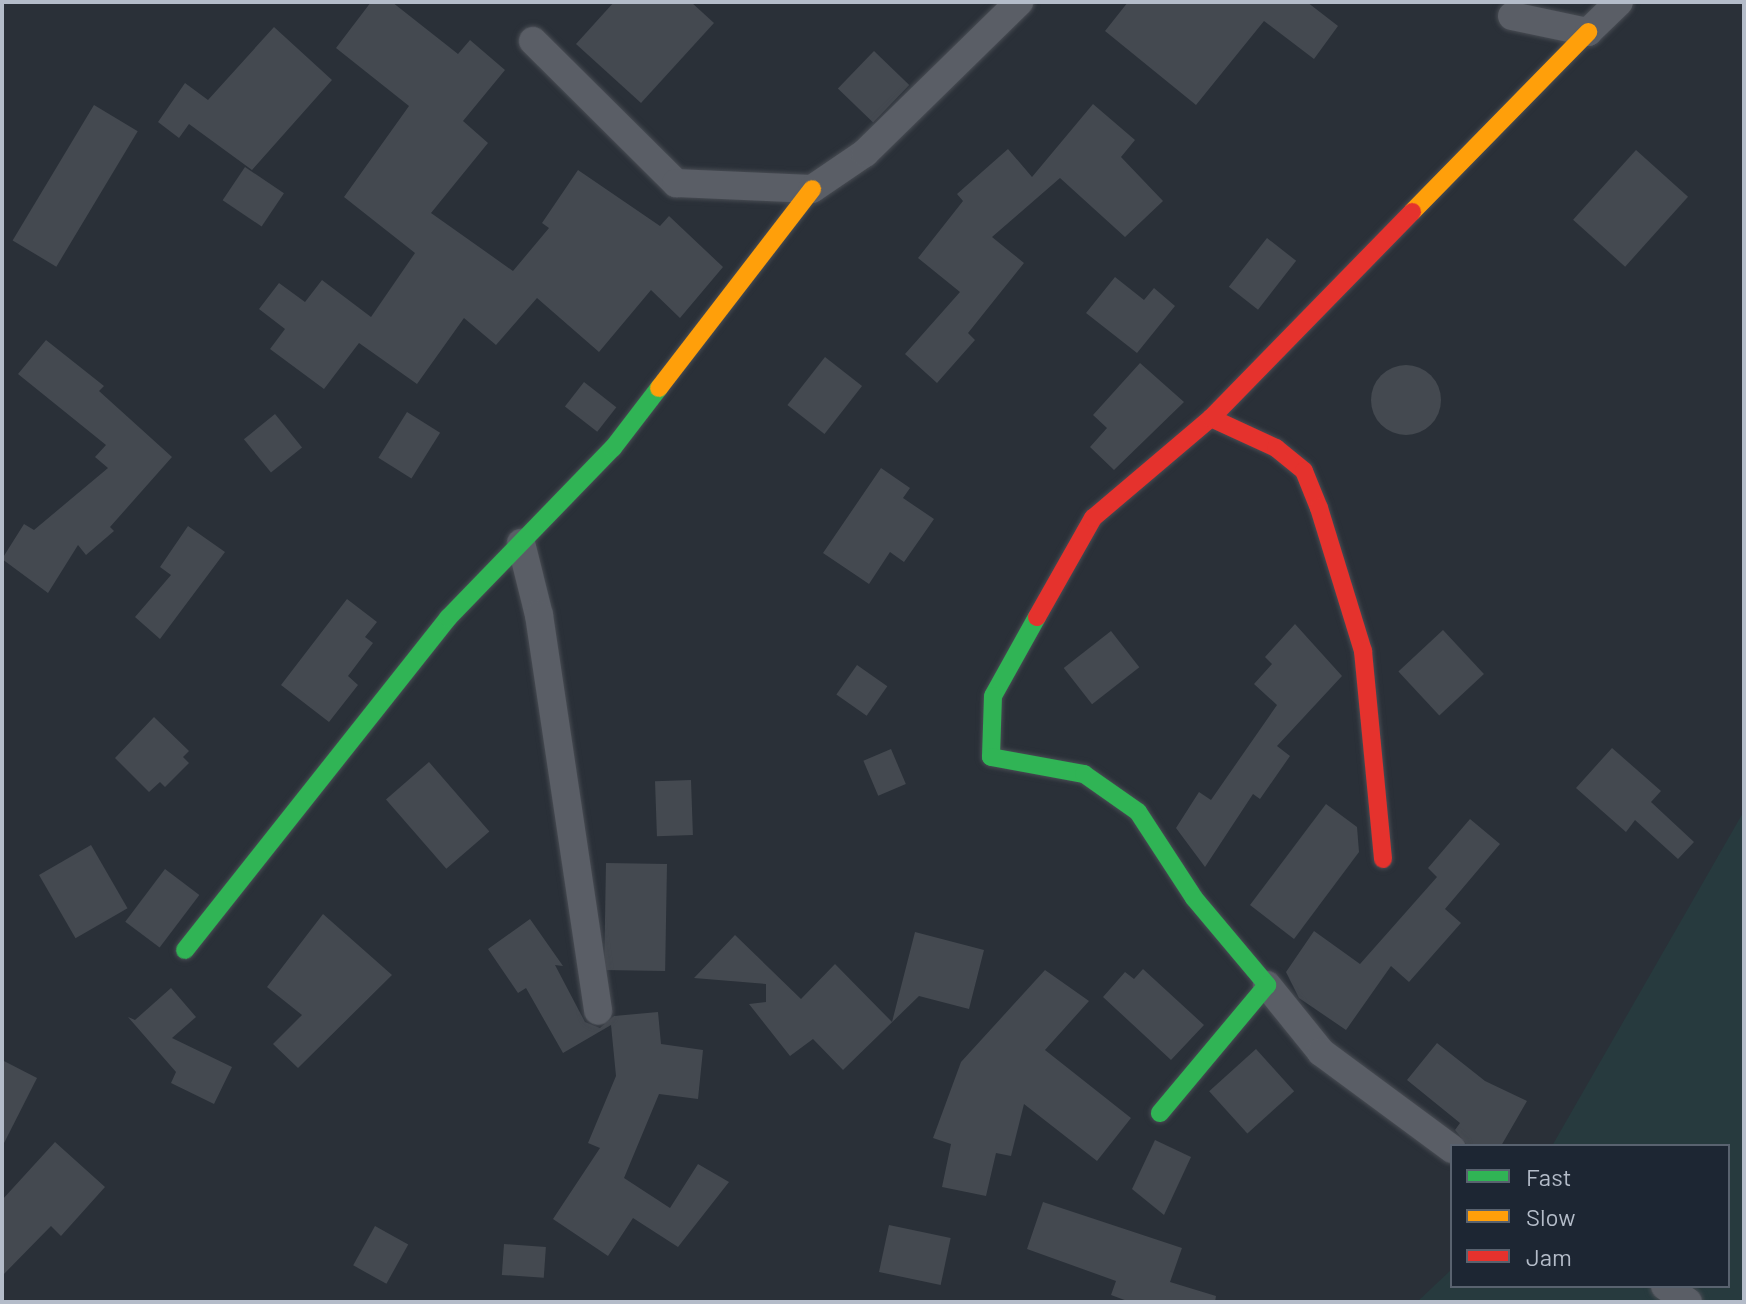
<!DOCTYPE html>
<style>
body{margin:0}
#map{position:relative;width:1746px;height:1304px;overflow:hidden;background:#2a3038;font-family:Barlow,sans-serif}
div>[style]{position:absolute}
.green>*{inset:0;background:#273a3e}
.building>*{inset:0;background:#444950;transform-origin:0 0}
.round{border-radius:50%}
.roads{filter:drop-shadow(0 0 2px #484c53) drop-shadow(0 0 2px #484c53)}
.street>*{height:28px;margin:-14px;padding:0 14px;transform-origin:14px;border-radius:14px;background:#5a5e66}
.fast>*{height:18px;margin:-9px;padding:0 9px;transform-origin:9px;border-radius:9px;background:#30b455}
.slow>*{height:18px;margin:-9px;padding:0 9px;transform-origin:9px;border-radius:9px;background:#ff9f0a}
.jam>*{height:18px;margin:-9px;padding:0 9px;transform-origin:9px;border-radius:9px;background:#e5322d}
span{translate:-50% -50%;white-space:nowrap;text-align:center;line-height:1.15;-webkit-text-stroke:7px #1d2633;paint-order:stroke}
.frame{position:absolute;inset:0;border:4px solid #b4bcc9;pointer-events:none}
.legend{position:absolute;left:1450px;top:1144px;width:280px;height:144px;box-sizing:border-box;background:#1d2633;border:2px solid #59626f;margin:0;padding:10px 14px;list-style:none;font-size:24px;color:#b4bcc9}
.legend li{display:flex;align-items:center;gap:16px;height:40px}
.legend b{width:40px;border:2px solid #59626f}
</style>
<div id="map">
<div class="green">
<div style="clip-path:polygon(1744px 811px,1744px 1302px,1417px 1302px,1452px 1269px,1452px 1286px,1728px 1286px,1728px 1146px,1552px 1146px)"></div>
</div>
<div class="building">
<div style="clip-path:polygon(371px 2px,392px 2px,458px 54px,470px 40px,505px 70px,463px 121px,488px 143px,431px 213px,513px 271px,549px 228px,542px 223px,578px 170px,660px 226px,669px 216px,723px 267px,680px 318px,651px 290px,599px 352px,537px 298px,496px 345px,464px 318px,417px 384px,359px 343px,324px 389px,270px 349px,285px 329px,259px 309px,279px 283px,305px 302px,322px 280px,371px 317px,415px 253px,344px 197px,409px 106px,336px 48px)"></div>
<div style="clip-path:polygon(614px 2px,691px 2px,714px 23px,641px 103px,576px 44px)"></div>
<div style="clip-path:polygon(1128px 2px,1307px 2px,1338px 26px,1314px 59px,1264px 21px,1196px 105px,1105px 31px)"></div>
<div style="clip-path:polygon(274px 27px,332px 80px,252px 170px,189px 124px,179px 138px,158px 122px,185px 83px,208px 100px)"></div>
<div style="left:874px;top:51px;width:49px;height:52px;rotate:44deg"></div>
<div style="clip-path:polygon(1093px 104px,1135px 140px,1121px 157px,1163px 201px,1125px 237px,1060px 178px,992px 237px,1024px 263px,968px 333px,975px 340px,937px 383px,905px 354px,960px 292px,918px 258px,963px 201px,957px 194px,1008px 149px,1032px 177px)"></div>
<div style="left:94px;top:105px;width:51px;height:158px;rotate:31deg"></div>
<div style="left:1636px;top:150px;width:70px;height:94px;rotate:42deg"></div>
<div style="left:245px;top:167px;width:47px;height:40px;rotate:34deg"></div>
<div style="left:1267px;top:238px;width:37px;height:62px;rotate:38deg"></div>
<div style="clip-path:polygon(1115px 277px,1144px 300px,1154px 288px,1175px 306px,1137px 353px,1086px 313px)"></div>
<div style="clip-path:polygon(46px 340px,104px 386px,99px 391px,172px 457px,110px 527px,114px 531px,86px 555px,78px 545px,48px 593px,2px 559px,24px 524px,34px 530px,108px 468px,95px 457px,106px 445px,18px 374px)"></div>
<div style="left:825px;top:357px;width:47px;height:61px;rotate:38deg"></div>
<div style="clip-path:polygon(1140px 363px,1184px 402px,1114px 470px,1090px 447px,1107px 428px,1093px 415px)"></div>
<div class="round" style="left:1371px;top:365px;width:70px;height:70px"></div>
<div style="left:584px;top:382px;width:41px;height:31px;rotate:38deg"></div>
<div style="left:407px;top:412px;width:39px;height:54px;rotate:32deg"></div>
<div style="left:275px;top:414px;width:43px;height:40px;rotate:51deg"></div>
<div style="clip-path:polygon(881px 468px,910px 488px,903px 498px,934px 519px,904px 562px,890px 552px,869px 584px,823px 553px)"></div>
<div style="clip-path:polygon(188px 526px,225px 552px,160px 639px,135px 617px,171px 575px,160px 567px)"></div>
<div style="clip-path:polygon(347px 599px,377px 622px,365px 637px,373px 643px,348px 676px,358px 685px,329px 722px,281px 685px)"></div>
<div style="clip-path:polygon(1295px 624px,1342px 676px,1277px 746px,1290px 756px,1260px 799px,1253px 794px,1205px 867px,1176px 828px,1199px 792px,1211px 800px,1277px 705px,1254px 684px,1272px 664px,1265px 657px)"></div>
<div style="left:1443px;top:630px;width:60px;height:61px;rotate:47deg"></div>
<div style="left:1111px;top:631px;width:46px;height:60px;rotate:52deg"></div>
<div style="left:857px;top:665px;width:37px;height:36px;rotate:35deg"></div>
<div style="clip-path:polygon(154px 717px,189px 751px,183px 757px,189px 763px,165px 787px,160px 782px,149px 792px,115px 758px)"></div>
<div style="clip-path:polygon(1612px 748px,1661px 791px,1651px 802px,1694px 842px,1678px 859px,1635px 820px,1626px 832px,1576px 788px)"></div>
<div style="left:891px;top:749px;width:38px;height:30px;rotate:67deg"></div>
<div style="left:429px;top:762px;width:92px;height:57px;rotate:49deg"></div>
<div style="left:691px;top:780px;width:55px;height:36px;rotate:88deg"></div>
<div style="clip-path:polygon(1326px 804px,1357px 827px,1359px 852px,1294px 939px,1250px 905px)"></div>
<div style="clip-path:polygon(1470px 819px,1500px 844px,1445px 909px,1461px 923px,1409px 982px,1391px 966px,1346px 1030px,1299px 998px,1286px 972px,1314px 931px,1360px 964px,1437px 877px,1428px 868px)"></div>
<div style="left:91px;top:845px;width:73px;height:60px;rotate:60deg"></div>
<div style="left:606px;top:863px;width:61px;height:107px;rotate:1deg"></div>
<div style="left:165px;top:869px;width:43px;height:66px;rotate:37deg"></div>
<div style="clip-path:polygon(323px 914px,392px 975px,298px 1068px,273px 1044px,302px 1015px,267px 987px)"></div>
<div style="clip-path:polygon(530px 919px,563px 966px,555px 965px,585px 1022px,600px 1028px,614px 1016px,658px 1012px,661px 1044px,703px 1050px,698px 1099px,659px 1094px,624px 1178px,670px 1208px,698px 1164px,729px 1182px,678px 1247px,633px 1218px,608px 1256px,553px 1219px,600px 1148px,588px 1143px,616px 1076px,611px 1025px,563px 1053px,526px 988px,518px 993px,488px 949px)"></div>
<div style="clip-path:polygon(915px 932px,984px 950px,969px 1009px,919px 996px,843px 1070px,813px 1039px,790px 1056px,749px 1004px,766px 1002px,766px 984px,694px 978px,735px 935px,801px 999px,835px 964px,892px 1022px)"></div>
<div style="clip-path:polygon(1143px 969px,1204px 1025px,1171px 1060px,1103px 997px,1125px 972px,1134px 979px)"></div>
<div style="clip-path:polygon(1045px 970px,1089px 1001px,1045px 1050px,1131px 1118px,1097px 1161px,1024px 1104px,1011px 1156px,996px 1153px,986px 1196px,942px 1187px,951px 1144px,933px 1138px,961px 1062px)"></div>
<div style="clip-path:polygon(171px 988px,196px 1017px,172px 1038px,232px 1067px,214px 1104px,171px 1083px,176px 1072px,128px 1017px,135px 1020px)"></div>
<div style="clip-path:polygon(1437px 1043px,1485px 1081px,1527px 1101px,1501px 1146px,1468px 1146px,1455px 1130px,1460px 1123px,1407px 1080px)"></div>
<div style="left:1256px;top:1049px;width:57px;height:63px;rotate:48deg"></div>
<div style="clip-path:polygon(2px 1060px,37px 1078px,2px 1147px)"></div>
<div style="clip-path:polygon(1155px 1140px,1191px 1157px,1164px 1215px,1132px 1189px)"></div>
<div style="clip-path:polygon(55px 1142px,105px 1187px,61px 1236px,51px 1226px,2px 1276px,2px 1200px)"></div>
<div style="clip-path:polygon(1043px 1202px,1182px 1248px,1170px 1282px,1216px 1296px,1215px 1302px,1130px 1302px,1111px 1295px,1116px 1281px,1027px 1249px)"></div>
<div style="left:889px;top:1225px;width:63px;height:48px;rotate:12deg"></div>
<div style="left:375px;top:1226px;width:38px;height:45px;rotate:29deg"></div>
<div style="left:504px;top:1244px;width:42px;height:31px;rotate:4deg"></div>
</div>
<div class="roads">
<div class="street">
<div style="left:1512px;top:16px;width:78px;rotate:11.9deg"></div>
<div style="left:1588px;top:32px;width:43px;rotate:-44.1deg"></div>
<div style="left:533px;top:41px;width:202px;rotate:44.8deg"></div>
<div style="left:676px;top:183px;width:136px;rotate:2.5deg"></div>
<div style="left:812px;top:189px;width:64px;rotate:-34.2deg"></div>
<div style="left:865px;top:153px;width:216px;rotate:-44.4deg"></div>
<div style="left:521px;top:543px;width:74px;rotate:76deg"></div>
<div style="left:539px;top:615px;width:400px;rotate:81.5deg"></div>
<div style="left:1267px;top:985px;width:86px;rotate:51.1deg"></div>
<div style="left:1321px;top:1052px;width:163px;rotate:36.5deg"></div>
<div style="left:1665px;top:1286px;width:28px;rotate:35deg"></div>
</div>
<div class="fast">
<div style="left:1037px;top:617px;width:90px;rotate:119.1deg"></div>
<div style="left:993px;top:696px;width:61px;rotate:91.9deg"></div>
<div style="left:991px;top:757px;width:95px;rotate:10.4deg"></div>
<div style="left:1084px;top:774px;width:66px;rotate:35.1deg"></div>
<div style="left:1138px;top:812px;width:103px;rotate:56.9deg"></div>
<div style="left:1194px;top:898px;width:114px;rotate:50deg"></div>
<div style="left:1267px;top:985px;width:167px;rotate:129.9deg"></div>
<div style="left:185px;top:950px;width:424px;rotate:-51.6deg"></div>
<div style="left:448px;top:618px;width:237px;rotate:-45.9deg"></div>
<div style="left:613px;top:448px;width:76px;rotate:-52.5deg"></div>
</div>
<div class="slow">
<div style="left:1412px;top:212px;width:252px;rotate:-45.6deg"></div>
<div style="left:659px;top:388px;width:251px;rotate:-52.4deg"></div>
</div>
<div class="jam">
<div style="left:1211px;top:418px;width:72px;rotate:24.8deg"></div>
<div style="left:1276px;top:448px;width:36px;rotate:39deg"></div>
<div style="left:1304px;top:471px;width:40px;rotate:68deg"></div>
<div style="left:1319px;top:508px;width:150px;rotate:72.9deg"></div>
<div style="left:1363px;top:651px;width:209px;rotate:84.5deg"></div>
<div style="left:1037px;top:617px;width:114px;rotate:-60.5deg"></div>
<div style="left:1093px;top:518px;width:155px;rotate:-40.3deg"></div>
<div style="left:1211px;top:418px;width:288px;rotate:-45.7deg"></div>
</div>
</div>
<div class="frame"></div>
<ul class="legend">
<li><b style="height:10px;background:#30b455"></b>Fast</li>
<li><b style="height:10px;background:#ff9f0a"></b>Slow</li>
<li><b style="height:10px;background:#e5322d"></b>Jam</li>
</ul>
</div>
